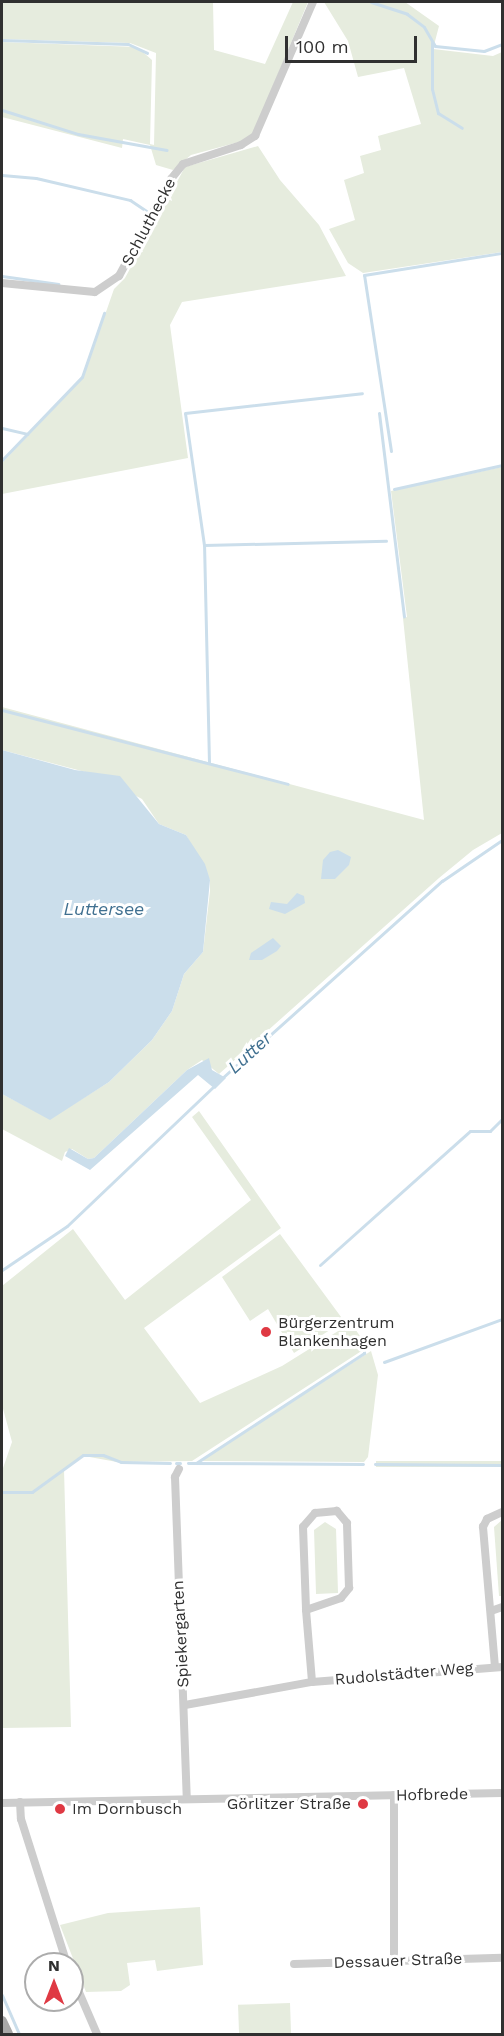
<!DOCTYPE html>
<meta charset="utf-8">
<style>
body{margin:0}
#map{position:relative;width:504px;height:2036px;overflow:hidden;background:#fff;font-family:"Work Sans",sans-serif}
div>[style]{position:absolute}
.green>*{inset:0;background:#e6ecde;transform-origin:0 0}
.water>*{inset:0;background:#cbdeeb}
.stream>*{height:3px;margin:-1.5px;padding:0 1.5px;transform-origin:1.5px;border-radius:1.5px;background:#cbdeeb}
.minor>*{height:8px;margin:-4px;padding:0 4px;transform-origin:4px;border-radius:4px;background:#cdcdcd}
.major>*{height:10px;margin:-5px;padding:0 5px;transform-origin:5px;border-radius:5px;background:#a8a8a8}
.dots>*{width:16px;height:16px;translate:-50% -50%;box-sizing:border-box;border:3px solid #fff;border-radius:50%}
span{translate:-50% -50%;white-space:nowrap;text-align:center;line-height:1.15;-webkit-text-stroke:6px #fff;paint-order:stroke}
.street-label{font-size:16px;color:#303030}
.poi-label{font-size:16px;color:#303030}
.left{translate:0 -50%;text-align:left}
.right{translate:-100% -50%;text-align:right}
.water-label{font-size:18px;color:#407090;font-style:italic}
.frame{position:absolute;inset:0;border:3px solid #303030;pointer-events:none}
.north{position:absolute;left:24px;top:1952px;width:60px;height:60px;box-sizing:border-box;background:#fff;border:2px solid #acacac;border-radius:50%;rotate:0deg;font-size:16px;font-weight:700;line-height:24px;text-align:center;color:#303030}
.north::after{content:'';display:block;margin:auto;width:21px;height:27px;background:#df3943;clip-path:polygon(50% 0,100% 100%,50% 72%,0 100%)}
.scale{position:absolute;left:285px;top:36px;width:132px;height:27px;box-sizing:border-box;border:3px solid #303030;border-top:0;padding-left:8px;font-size:18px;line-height:21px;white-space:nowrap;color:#303030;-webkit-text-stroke:4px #fff;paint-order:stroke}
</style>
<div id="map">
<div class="green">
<div style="clip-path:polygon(2px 2px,213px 2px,214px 50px,265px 64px,293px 2px,308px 2px,253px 134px,246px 140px,191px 155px,173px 170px,156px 165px,150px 145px,123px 139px,122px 148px,2px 117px,2px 42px,137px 47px,152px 60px,150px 144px,154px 145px,156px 53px,130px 43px,2px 39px)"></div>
<div style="clip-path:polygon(324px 2px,405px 2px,439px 26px,433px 49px,493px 56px,502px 52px,502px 252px,363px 273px,348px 263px,329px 229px,355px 220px,344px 180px,364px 173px,360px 156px,381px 150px,378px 136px,421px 124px,404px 68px,358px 77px,348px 41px)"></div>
<div style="clip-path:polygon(258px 146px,280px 180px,319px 225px,346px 276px,182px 302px,170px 325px,188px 458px,2px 494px,2px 463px,83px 378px,114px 289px,125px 278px,185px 167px)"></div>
<div style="clip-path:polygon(502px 467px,502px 833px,473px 850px,439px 878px,219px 1074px,202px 1060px,187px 1070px,94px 1158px,88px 1159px,72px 1149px,65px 1152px,62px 1161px,2px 1129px,2px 1094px,50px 1119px,109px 1082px,152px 1040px,172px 1011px,184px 974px,203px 952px,210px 891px,210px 880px,186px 835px,159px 824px,142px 799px,93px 774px,2px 750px,2px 707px,424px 820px,403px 618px,407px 617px,391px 491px)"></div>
<div style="clip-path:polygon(199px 1111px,281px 1228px,144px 1328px,200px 1403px,282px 1366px,351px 1323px,362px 1339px,363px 1350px,192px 1461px,117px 1462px,84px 1456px,64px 1469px,71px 1727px,2px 1728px,2px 1471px,12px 1442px,2px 1405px,2px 1286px,73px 1229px,125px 1300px,251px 1200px,192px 1117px)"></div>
<div style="clip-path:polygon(280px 1234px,344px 1321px,294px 1353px,268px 1309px,250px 1321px,222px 1277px)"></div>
<div style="clip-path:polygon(371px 1351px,378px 1375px,368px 1457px,364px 1462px,200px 1461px)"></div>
<div style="left:376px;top:1461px;width:126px;height:6px"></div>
<div style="clip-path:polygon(502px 1520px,502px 1596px,499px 1596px,494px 1527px)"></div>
<div style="clip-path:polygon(325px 1522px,336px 1529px,338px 1593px,316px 1594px,314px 1530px)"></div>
<div style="clip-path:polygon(200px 1907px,203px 1965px,157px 1971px,155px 1960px,127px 1963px,130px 1985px,121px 1991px,86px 1992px,60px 1925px,108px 1913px)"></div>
<div style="left:290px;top:2003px;width:31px;height:52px;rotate:88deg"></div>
</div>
<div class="water">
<div style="clip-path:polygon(2px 750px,75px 770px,120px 776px,159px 824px,186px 835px,205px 864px,210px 880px,203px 952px,184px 974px,172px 1011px,152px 1040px,109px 1082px,50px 1120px,2px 1094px)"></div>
<div style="clip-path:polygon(338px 850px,351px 857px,349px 865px,335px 879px,321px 879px,323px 860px,330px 852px)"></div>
<div style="clip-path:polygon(297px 893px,304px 896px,305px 903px,285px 914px,269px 909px,271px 902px,287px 904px)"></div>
<div style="clip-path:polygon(273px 938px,281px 946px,277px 951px,262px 960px,249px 960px,251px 953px)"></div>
<div style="clip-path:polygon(209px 1058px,212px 1070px,226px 1078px,215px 1089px,198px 1075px,90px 1170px,65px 1156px,69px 1148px,88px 1159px,94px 1158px,187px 1070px)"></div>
</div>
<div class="stream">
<div style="left:371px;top:2px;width:38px;rotate:18deg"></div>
<div style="left:407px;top:14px;width:21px;rotate:37deg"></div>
<div style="left:424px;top:27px;width:22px;rotate:60deg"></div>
<div style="left:435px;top:46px;width:49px;rotate:5.8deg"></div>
<div style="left:484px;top:51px;width:19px;rotate:-21deg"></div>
<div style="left:2px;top:40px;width:126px;rotate:1.8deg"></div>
<div style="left:128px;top:44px;width:21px;rotate:25deg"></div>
<div style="left:432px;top:42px;width:47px;rotate:90deg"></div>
<div style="left:432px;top:89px;width:25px;rotate:76deg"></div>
<div style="left:438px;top:113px;width:28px;rotate:32deg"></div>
<div style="left:2px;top:110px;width:80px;rotate:17.5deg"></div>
<div style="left:78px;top:134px;width:90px;rotate:10.2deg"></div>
<div style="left:2px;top:175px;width:34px;rotate:5deg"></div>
<div style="left:36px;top:178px;width:97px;rotate:13.2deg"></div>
<div style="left:130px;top:200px;width:22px;rotate:34deg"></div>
<div style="left:2px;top:276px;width:57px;rotate:8.1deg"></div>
<div style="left:379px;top:413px;width:205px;rotate:83deg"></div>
<div style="left:2px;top:428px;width:26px;rotate:13deg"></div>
<div style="left:391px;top:451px;width:178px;rotate:-98.7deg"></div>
<div style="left:364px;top:275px;width:140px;rotate:-9.1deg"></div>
<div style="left:2px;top:460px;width:115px;rotate:-46.1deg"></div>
<div style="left:82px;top:377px;width:68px;rotate:-71deg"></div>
<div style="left:394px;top:489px;width:111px;rotate:-12.5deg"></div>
<div style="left:204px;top:545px;width:182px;rotate:-1.3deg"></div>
<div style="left:2px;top:710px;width:295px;rotate:14.5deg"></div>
<div style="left:209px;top:763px;width:218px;rotate:-91.3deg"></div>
<div style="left:204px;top:545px;width:133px;rotate:-98.2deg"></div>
<div style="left:185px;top:413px;width:178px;rotate:-6.4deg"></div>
<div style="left:221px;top:1079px;width:297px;rotate:-41.9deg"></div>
<div style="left:442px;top:881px;width:73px;rotate:-34.3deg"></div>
<div style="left:320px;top:1265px;width:201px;rotate:-41.8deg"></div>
<div style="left:470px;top:1131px;width:20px"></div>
<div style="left:490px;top:1131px;width:17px;rotate:-45deg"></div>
<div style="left:2px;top:1270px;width:78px;rotate:-34.1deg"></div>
<div style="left:67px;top:1226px;width:203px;rotate:-43.6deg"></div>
<div style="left:384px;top:1362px;width:126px;rotate:-20deg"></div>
<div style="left:176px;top:1463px;width:4px"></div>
<div style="left:188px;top:1463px;width:175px;rotate:0.3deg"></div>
<div style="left:196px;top:1463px;width:201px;rotate:-33.2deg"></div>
<div style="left:364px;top:1353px;width:11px;rotate:-90deg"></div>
<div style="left:375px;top:1464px;width:127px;rotate:0.5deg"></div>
<div style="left:2px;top:1492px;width:30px"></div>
<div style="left:32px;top:1492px;width:63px;rotate:-36deg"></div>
<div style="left:83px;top:1455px;width:20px"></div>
<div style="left:103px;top:1455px;width:19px;rotate:21deg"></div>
<div style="left:121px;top:1462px;width:49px;rotate:1.2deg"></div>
<div style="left:2px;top:1995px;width:43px;rotate:66.4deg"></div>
</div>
<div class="minor">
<div style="left:2px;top:283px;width:93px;rotate:5.5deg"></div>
<div style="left:95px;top:292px;width:29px;rotate:-34deg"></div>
<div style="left:119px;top:276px;width:110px;rotate:-61.8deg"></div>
<div style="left:171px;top:179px;width:19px;rotate:-51deg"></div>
<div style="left:183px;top:164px;width:61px;rotate:-18.1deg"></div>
<div style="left:241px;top:145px;width:17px;rotate:-33deg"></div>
<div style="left:255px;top:136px;width:146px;rotate:-66.6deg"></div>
<div style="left:179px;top:1469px;width:9px;rotate:117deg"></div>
<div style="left:175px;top:1477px;width:322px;rotate:87.9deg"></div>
<div style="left:306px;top:1610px;width:37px;rotate:-19deg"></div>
<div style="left:341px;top:1598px;width:13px;rotate:-51deg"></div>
<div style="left:349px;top:1588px;width:65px;rotate:-91.8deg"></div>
<div style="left:347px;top:1523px;width:16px;rotate:-130deg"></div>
<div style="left:337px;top:1511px;width:22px;rotate:175deg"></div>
<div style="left:315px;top:1513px;width:18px;rotate:131deg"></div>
<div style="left:303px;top:1527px;width:83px;rotate:87.9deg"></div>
<div style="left:306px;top:1610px;width:72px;rotate:85.2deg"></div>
<div style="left:491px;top:1611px;width:12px;rotate:-20deg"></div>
<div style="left:495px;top:1667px;width:141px;rotate:-94.9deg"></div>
<div style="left:483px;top:1527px;width:9px;rotate:-63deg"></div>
<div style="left:487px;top:1519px;width:17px;rotate:-25deg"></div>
<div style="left:185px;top:1705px;width:129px;rotate:-10.3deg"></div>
<div style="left:312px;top:1682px;width:191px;rotate:-4.5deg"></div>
<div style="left:394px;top:1795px;width:166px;rotate:90deg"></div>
<div style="left:20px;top:1802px;width:17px;rotate:87deg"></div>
<div style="left:21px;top:1819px;width:152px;rotate:72.4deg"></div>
<div style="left:2px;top:1803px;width:500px;rotate:-1.15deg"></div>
<div style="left:294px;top:1964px;width:208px;rotate:-1.7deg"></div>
<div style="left:72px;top:1976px;width:63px;rotate:66.7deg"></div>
</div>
<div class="major">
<div style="left:2px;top:2021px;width:14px;rotate:65deg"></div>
</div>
<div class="dots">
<div style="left:266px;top:1332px;background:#df3943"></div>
<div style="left:363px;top:1804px;background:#df3943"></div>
<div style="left:60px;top:1809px;background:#df3943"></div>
</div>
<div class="street-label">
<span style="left:149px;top:222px;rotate:-62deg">Schluthecke</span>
<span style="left:181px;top:1634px;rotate:-93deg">Spiekergarten</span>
<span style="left:404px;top:1674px;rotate:-5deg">Rudolstädter Weg</span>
<span style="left:432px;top:1795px;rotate:-1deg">Hofbrede</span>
<span style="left:398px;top:1961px;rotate:-2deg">Dessauer Straße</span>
</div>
<div class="poi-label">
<span class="left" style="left:278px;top:1332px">Bürgerzentrum<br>Blankenhagen</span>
<span class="right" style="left:351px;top:1804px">Görlitzer Straße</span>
<span class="left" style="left:72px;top:1809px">Im Dornbusch</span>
</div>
<div class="water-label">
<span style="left:104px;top:909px">Luttersee</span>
<span style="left:250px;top:1053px;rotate:-42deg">Lutter</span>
</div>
<div class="frame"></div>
<div class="north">N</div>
<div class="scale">100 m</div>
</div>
